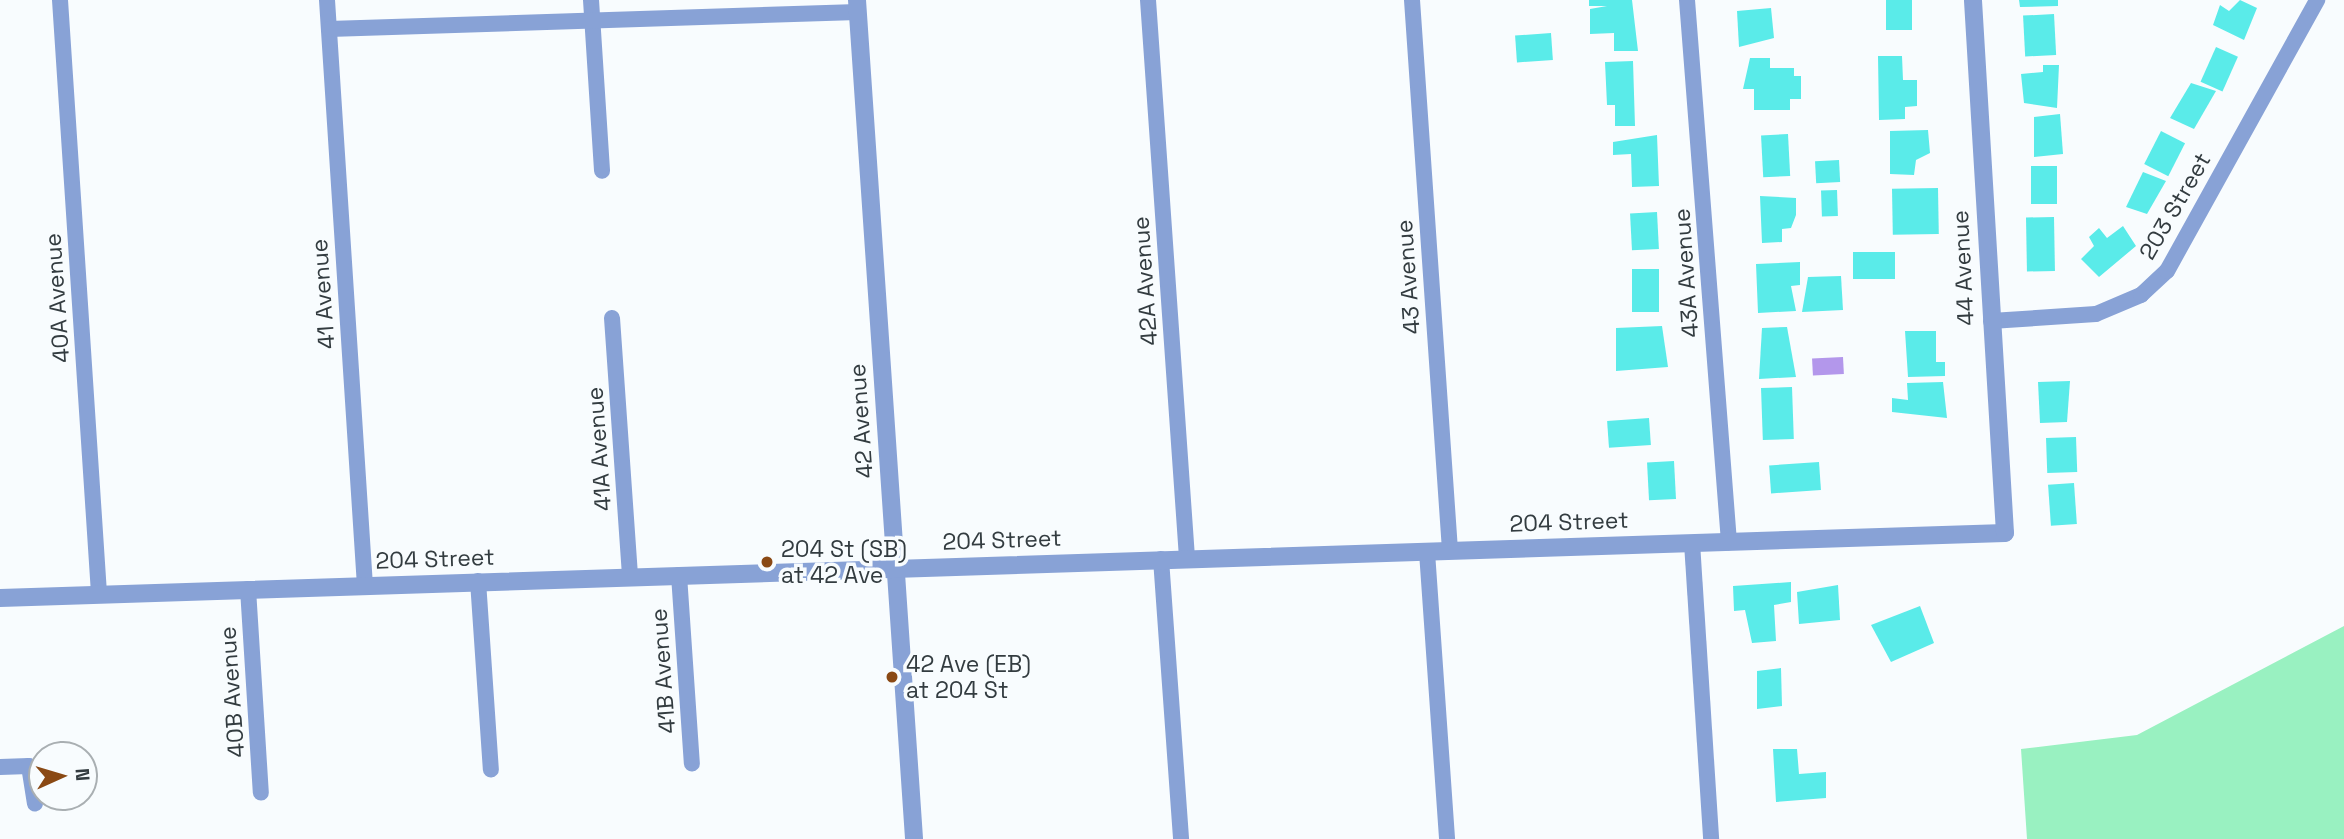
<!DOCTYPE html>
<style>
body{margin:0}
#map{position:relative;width:2344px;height:839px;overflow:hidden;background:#f8fcfe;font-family:"Space Grotesk",sans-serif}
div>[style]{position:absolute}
.green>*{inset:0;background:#99f1c1}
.water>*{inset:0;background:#b397eb;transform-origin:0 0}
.building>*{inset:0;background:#5aebe9;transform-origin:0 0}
.minor>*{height:16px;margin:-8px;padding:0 8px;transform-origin:8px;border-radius:8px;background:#88a2d6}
.tertiary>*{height:18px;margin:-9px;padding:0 9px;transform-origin:9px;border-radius:9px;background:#88a2d6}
.dots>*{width:19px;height:19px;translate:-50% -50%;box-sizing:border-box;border:4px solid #f8fcfe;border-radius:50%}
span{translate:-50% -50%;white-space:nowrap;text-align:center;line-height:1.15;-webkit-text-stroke:7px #f8fcfe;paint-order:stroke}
.street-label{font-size:23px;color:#333c40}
.poi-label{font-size:23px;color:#333c40}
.left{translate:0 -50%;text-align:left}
.north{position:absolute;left:28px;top:741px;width:70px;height:70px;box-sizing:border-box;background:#f8fcfe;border:2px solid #a9afb2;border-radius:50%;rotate:86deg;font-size:19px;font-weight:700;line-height:28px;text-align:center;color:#333c40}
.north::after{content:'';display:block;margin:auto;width:24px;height:32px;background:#8a4914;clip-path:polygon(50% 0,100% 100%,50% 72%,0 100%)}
</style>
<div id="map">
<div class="green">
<div style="clip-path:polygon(2344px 626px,2344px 839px,2027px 839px,2021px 749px,2137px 735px)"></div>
</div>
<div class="water">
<div style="left:1843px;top:357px;width:17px;height:31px;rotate:87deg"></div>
</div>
<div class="building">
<div style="clip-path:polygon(1589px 0,1632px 0,1638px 51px,1614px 51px,1614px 33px,1590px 34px,1590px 9px,1607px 6px,1589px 6px)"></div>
<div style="left:1886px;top:0;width:26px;height:30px"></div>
<div style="clip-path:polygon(2019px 0,2058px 0,2058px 6px,2020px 7px)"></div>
<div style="clip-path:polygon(2240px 0,2257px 8px,2244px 40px,2213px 25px,2220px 5px,2229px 11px)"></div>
<div style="clip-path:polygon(1771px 8px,1774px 38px,1739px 47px,1737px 11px)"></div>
<div style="left:2054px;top:14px;width:41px;height:31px;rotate:87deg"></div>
<div style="left:1551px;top:33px;width:27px;height:36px;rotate:86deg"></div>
<div style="left:2216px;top:47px;width:24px;height:38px;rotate:24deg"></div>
<div style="clip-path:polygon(1878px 56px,1902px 56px,1903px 80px,1917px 80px,1917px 106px,1905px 107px,1905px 119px,1879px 120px)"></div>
<div style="clip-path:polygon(1750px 58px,1770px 58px,1770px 68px,1794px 68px,1794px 76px,1801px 76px,1801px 99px,1790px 99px,1790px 110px,1754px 110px,1754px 89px,1743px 89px)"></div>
<div style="clip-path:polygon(1633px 61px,1635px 126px,1615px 126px,1615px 105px,1607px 105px,1605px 62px)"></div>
<div style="clip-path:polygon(2043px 65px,2059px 65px,2057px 108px,2024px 103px,2021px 74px,2043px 72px)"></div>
<div style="clip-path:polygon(2191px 83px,2216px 91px,2194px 129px,2170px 118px)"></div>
<div style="clip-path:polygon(2060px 114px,2063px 154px,2034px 157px,2034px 117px)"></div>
<div style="clip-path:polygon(1928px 130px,1930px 153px,1916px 160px,1914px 175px,1890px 174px,1890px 131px)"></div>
<div style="left:2161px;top:131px;width:27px;height:37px;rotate:27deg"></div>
<div style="left:1788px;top:134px;width:42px;height:27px;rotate:87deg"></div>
<div style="clip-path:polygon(1657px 135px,1659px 186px,1632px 187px,1631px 154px,1613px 155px,1613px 142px)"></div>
<div style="left:1839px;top:160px;width:22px;height:24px;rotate:87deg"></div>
<div style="left:2057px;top:166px;width:38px;height:26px;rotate:90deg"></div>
<div style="clip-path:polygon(2143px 172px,2166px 181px,2147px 214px,2126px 207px)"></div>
<div style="left:1938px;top:188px;width:46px;height:46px;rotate:89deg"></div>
<div style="left:1837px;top:190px;width:26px;height:16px;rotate:88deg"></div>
<div style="clip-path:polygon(1760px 196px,1796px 198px,1796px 215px,1791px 228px,1782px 229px,1782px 242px,1762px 243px)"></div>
<div style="left:1657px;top:212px;width:37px;height:27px;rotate:87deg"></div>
<div style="left:2054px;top:217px;width:54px;height:28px;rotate:89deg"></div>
<div style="clip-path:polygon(2123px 226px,2136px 246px,2099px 277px,2081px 259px,2094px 246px,2089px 237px,2099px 228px,2107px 238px)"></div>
<div style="left:1895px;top:252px;width:27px;height:42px;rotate:90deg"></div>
<div style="clip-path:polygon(1800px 262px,1800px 285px,1791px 286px,1796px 311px,1758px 313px,1756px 264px)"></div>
<div style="left:1632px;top:269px;width:27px;height:43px"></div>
<div style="clip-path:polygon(1841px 276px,1843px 310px,1802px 312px,1808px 277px)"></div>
<div style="clip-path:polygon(1662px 326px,1668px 367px,1616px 371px,1616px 328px)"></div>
<div style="clip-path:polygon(1787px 327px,1796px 377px,1759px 379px,1762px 328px)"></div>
<div style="clip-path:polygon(1905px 331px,1936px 331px,1936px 362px,1945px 362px,1945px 376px,1908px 377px)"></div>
<div style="clip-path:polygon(2070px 381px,2067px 422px,2040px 423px,2038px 382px)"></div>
<div style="clip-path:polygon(1943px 382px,1947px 418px,1892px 412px,1892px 398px,1908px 400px,1907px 383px)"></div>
<div style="left:1792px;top:387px;width:52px;height:31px;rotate:88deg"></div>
<div style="left:1649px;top:418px;width:27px;height:42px;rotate:86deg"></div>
<div style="left:2076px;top:437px;width:35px;height:30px;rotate:88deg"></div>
<div style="left:1674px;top:461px;width:38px;height:27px;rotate:87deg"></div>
<div style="left:1819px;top:462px;width:28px;height:50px;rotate:86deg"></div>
<div style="left:2074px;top:483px;width:41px;height:26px;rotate:86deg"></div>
<div style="clip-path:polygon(1791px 582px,1791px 602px,1774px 605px,1776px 641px,1752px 643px,1745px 610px,1734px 611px,1733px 586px)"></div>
<div style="clip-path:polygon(1838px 585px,1840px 620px,1799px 624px,1797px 592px)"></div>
<div style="clip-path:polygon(1920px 606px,1934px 643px,1891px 662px,1871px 625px)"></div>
<div style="clip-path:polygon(1781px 668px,1782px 706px,1757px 709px,1757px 671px)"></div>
<div style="clip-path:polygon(1773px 749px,1797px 749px,1799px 774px,1826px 772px,1826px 798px,1776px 802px)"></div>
</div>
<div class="minor">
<div style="left:60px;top:0;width:595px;rotate:86.24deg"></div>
<div style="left:327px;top:0;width:587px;rotate:86.29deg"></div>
<div style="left:591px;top:0;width:171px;rotate:86.3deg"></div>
<div style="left:1148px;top:0;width:559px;rotate:86deg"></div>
<div style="left:1412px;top:0;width:552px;rotate:86.05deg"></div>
<div style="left:1687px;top:0;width:544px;rotate:85.57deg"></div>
<div style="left:329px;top:29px;width:529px;rotate:-1.84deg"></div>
<div style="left:612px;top:318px;width:259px;rotate:86deg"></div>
<div style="left:1991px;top:321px;width:105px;rotate:-3.8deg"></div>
<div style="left:2096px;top:314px;width:49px;rotate:-22.9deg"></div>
<div style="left:2141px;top:295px;width:35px;rotate:-43deg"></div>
<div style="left:2167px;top:271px;width:310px;rotate:-61deg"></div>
<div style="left:1692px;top:543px;width:297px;rotate:86.3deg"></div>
<div style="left:1427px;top:552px;width:288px;rotate:86deg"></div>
<div style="left:1161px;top:559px;width:281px;rotate:85.9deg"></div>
<div style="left:679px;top:575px;width:189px;rotate:86.1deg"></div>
<div style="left:478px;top:581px;width:189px;rotate:86.1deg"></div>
<div style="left:248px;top:589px;width:204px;rotate:86.4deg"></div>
<div style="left:0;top:767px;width:29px;rotate:-2deg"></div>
<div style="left:29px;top:766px;width:38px;rotate:81deg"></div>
</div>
<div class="tertiary">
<div style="left:857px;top:0;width:841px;rotate:86.11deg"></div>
<div style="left:0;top:598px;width:2006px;rotate:-1.86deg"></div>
<div style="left:2005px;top:533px;width:534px;rotate:-93.44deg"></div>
</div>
<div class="dots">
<div style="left:767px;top:562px;background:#8a4914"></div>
<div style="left:892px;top:677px;background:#8a4914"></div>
</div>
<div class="street-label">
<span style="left:2175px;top:206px;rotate:-60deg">203 Street</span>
<span style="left:1963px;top:268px;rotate:-93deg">44 Avenue</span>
<span style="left:1686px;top:273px;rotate:-94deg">43A Avenue</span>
<span style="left:1408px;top:277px;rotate:-94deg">43 Avenue</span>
<span style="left:1145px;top:281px;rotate:-94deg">42A Avenue</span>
<span style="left:323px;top:294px;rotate:-94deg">41 Avenue</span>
<span style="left:57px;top:298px;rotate:-94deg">40A Avenue</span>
<span style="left:861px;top:421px;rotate:-94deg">42 Avenue</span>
<span style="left:599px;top:449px;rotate:-94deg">41A Avenue</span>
<span style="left:1569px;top:522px;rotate:-2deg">204 Street</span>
<span style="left:1002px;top:540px;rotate:-2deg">204 Street</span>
<span style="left:435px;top:559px;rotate:-2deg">204 Street</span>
<span style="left:663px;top:671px;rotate:-94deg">41B Avenue</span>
<span style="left:232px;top:692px;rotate:-94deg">40B Avenue</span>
</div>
<div class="poi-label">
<span class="left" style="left:781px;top:562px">204 St (SB)<br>at 42 Ave</span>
<span class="left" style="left:906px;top:677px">42 Ave (EB)<br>at 204 St</span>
</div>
<div class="north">N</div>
</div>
